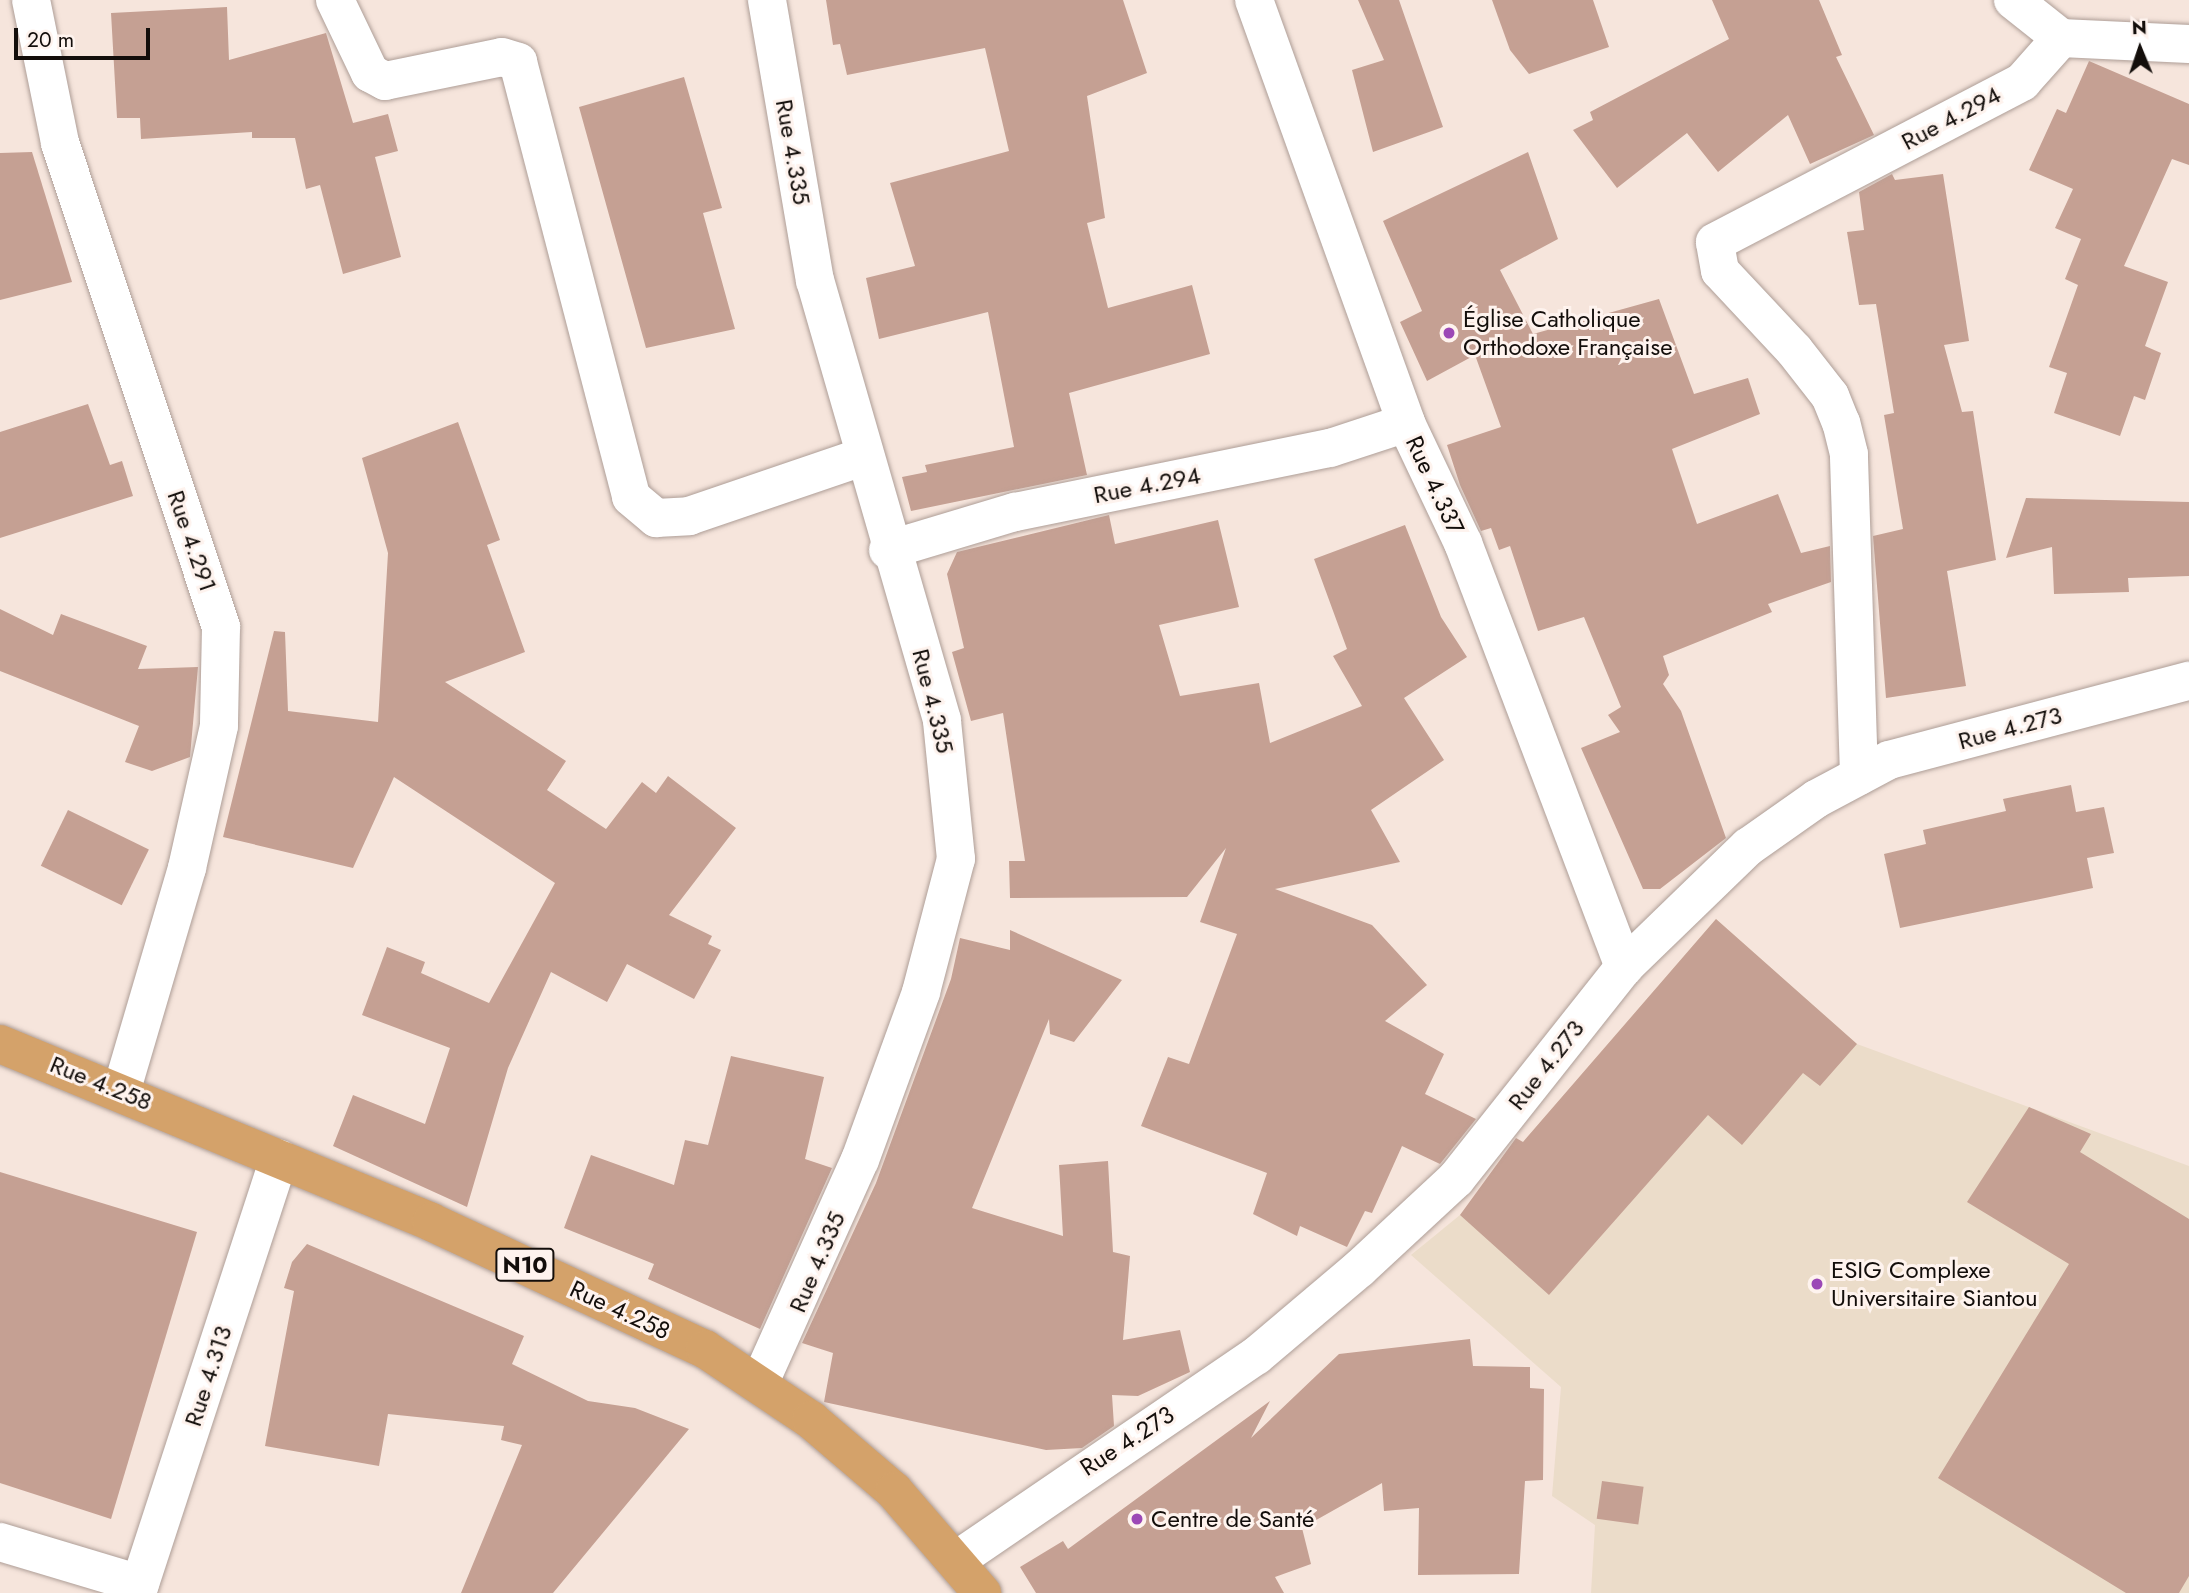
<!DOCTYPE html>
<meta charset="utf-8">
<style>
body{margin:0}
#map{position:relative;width:2189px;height:1593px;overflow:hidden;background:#f6e5dc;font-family:Jost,sans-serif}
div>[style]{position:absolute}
.education>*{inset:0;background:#ebdcc9}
.building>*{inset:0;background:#c5a093;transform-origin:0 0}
.roads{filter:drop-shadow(0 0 2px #ae9e97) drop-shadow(0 0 2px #ae9e97)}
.minor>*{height:38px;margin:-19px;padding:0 19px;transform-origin:19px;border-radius:19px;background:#fff}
.trunk>*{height:38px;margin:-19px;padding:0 19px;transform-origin:19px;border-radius:19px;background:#d4a26a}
.dots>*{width:19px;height:19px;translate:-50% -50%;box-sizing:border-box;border:4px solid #fef3ee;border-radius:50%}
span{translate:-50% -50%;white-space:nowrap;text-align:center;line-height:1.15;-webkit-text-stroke:6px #fef3ee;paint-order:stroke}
.shield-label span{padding:2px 5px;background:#fef3ee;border:2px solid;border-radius:5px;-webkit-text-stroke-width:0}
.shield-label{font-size:23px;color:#130e0b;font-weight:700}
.street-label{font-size:24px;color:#130e0b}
.poi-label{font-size:24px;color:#130e0b}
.left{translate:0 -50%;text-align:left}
.north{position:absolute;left:2105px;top:14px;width:70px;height:70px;-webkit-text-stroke:5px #fef3ee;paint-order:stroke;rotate:358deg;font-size:19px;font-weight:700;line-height:28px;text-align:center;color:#130e0b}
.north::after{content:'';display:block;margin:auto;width:24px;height:32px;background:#130e0b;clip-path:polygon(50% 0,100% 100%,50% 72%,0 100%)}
.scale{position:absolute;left:14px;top:28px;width:136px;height:32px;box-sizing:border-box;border:4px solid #130e0b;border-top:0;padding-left:9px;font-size:21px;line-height:24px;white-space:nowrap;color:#130e0b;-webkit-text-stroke:5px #fef3ee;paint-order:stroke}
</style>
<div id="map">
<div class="education">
<div style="clip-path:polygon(1716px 919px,1857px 1044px,2189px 1166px,2189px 1593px,1591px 1593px,1595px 1525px,1552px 1496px,1561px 1387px,1411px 1255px,1460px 1215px)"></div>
</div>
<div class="building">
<div style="clip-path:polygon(826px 0,1123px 0,1147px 73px,1087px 96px,1105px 218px,1087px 223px,1108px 308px,1192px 285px,1210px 354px,1069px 393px,1087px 475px,911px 511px,902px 477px,927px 472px,925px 465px,1014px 447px,988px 312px,879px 339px,866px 278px,915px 266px,890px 183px,1009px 151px,985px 48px,847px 75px,840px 44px,833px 45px)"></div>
<div style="clip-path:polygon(1358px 0,1399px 0,1443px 127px,1373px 152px,1352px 70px,1384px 60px)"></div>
<div style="clip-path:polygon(1492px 0,1593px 0,1609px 47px,1529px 74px,1510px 50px)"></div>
<div style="clip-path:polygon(1712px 0,1819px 0,1842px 55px,1836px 57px,1874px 135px,1810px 164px,1788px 115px,1718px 172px,1687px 133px,1617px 188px,1573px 130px,1593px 120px,1590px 112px,1729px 39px)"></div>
<div style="clip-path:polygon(227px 7px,229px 60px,326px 33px,353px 123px,388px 114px,398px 151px,375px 157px,401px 257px,343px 274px,320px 185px,306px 189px,295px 138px,252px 138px,252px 132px,141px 139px,140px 118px,117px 118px,111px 13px)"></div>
<div style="clip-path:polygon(2089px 61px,2189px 104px,2189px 165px,2172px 159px,2124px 266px,2168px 282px,2145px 346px,2161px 353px,2145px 400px,2134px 396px,2120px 436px,2054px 413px,2067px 373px,2049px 367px,2078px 285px,2065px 279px,2081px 239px,2055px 228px,2073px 189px,2029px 170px,2057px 109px,2066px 113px)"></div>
<div style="clip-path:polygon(684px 77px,722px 208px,703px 213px,735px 329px,646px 348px,579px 107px)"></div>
<div style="clip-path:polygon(32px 152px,72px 282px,0 300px,0 153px)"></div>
<div style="clip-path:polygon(1528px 152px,1558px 239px,1500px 270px,1533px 334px,1659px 299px,1694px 394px,1748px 378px,1760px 414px,1672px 449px,1697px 524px,1778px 494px,1801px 553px,1830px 546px,1831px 582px,1768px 604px,1772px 612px,1663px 656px,1669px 675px,1663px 684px,1681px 711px,1726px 838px,1660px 889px,1643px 889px,1581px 748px,1620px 732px,1608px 715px,1621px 707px,1584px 617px,1538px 631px,1510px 546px,1499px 550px,1491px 528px,1481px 531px,1460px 485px,1447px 445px,1501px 427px,1475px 355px,1427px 381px,1400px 322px,1422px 311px,1383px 221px)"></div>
<div style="clip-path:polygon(1892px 174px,1895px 180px,1943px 174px,1969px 341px,1944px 345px,1962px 412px,1973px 411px,1996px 560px,1947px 571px,1966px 686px,1886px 698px,1873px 536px,1903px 529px,1884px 415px,1894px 413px,1876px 304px,1859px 305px,1847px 232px,1864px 230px,1859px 192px)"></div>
<div style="clip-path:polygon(88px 404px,110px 465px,122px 461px,133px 496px,0 538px,0 432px)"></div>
<div style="clip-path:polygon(458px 422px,500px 540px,487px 545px,525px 652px,445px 682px,566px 761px,547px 790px,606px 829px,642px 782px,656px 793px,668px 776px,736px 828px,669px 915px,712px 936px,708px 944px,721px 950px,694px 999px,627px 964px,607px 1002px,551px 972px,508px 1068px,467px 1207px,333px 1146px,353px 1095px,425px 1124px,450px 1048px,362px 1015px,387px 947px,425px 962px,421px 973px,489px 1003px,555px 883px,394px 777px,353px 868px,223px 837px,274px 631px,285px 632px,288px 711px,378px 722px,388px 553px,362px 458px)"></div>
<div style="clip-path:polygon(2026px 498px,2189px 502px,2189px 576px,2128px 578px,2129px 592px,2054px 594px,2052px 547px,2006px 558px)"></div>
<div style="clip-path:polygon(1109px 515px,1115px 544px,1218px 520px,1239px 607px,1159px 625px,1180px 696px,1259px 683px,1270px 743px,1362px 706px,1333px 656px,1347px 649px,1314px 559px,1405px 525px,1441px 617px,1467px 657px,1404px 698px,1444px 760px,1371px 810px,1400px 862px,1275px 889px,1372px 925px,1427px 985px,1385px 1021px,1444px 1054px,1425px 1094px,1476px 1119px,1440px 1164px,1402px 1146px,1372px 1213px,1365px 1211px,1347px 1247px,1300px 1226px,1297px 1236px,1253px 1214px,1267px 1173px,1141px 1126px,1168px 1057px,1189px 1064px,1237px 934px,1200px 922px,1226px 848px,1187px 897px,1010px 898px,1009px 861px,1025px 861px,1003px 713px,971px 721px,952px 652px,964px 648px,947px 574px,957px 552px)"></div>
<div style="clip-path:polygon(0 609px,53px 635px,61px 614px,147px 646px,138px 669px,198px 667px,190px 757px,152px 771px,125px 762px,139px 726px,0 671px)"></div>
<div style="clip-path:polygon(2071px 785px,2076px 812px,2104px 807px,2114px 853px,2087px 858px,2093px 888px,1900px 928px,1884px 854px,1926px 844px,1923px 830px,2006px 811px,2003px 799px)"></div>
<div style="left:68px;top:810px;width:90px;height:62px;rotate:26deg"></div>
<div style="clip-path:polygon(1716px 919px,1857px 1044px,1820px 1086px,1803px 1073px,1742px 1145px,1708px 1115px,1549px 1295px,1460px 1215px,1516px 1138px,1523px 1142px)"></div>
<div style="clip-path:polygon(1010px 930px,1122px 980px,1074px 1042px,1050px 1034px,1049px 1019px,972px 1208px,1063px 1236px,1059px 1165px,1108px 1161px,1113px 1252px,1130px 1256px,1123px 1340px,1180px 1330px,1190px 1372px,1138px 1396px,1112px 1395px,1114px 1426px,1082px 1448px,1046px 1450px,824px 1402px,833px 1353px,802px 1343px,876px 1183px,951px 979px,960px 938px,1010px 950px)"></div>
<div style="clip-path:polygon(731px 1056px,824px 1077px,805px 1159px,832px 1168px,760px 1329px,648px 1279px,654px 1264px,564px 1228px,591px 1155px,674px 1185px,685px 1140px,708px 1145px)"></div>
<div style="clip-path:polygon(2029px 1107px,2091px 1134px,2080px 1152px,2189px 1219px,2189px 1576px,2179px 1593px,2126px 1593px,1938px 1478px,2069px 1264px,1967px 1202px)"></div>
<div style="clip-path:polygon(0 1172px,197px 1232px,111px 1519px,0 1483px)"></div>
<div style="clip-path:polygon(307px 1244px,524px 1336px,512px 1364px,588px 1401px,635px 1408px,689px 1429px,553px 1593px,461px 1593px,522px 1445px,501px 1440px,504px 1426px,388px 1414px,379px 1466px,265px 1446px,294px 1291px,284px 1288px,292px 1262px)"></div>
<div style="clip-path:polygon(1470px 1339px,1473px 1366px,1530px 1367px,1530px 1388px,1544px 1389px,1543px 1480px,1525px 1481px,1519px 1574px,1418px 1575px,1419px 1508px,1384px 1511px,1382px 1483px,1302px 1528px,1311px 1564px,1275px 1577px,1284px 1593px,1036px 1593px,1020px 1567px,1063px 1541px,1068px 1549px,1270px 1401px,1251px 1438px,1339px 1354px)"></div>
<div style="left:1602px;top:1481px;width:42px;height:38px;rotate:8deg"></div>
</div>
<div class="roads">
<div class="minor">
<div style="left:31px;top:0;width:146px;rotate:78.5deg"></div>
<div style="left:60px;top:143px;width:510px;rotate:71.6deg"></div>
<div style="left:221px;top:627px;width:99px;rotate:91.2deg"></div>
<div style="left:219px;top:726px;width:146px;rotate:102.7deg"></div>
<div style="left:187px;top:868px;width:230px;rotate:106.4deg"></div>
<div style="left:335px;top:0;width:81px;rotate:64.4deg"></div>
<div style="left:370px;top:73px;width:17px;rotate:28deg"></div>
<div style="left:385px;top:81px;width:119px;rotate:-11.6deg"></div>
<div style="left:502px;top:57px;width:17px;rotate:17deg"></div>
<div style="left:518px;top:62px;width:449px;rotate:75.4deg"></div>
<div style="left:631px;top:497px;width:33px;rotate:40deg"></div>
<div style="left:656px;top:518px;width:33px;rotate:-3deg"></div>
<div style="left:689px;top:516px;width:186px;rotate:-18.8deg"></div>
<div style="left:1254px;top:0;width:449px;rotate:70.2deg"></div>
<div style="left:1406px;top:423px;width:133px;rotate:64.6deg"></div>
<div style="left:1463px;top:543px;width:454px;rotate:69.2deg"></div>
<div style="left:2013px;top:0;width:61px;rotate:38.4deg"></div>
<div style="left:888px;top:550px;width:133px;rotate:-16.7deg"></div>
<div style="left:1015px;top:512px;width:321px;rotate:-11.5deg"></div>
<div style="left:1330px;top:448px;width:80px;rotate:-18.2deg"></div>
<div style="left:1859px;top:776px;width:322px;rotate:-91.8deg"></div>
<div style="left:1849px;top:454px;width:32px;rotate:-104deg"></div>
<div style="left:1841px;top:423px;width:29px;rotate:-112deg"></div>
<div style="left:1830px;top:396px;width:58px;rotate:-128deg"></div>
<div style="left:1794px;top:350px;width:108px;rotate:-133.1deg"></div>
<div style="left:1720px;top:271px;width:29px;rotate:-100deg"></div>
<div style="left:1715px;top:242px;width:346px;rotate:-27.5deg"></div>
<div style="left:2022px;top:82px;width:59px;rotate:-48.4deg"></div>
<div style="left:2061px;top:38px;width:128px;rotate:2.7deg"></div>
<div style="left:760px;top:1382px;width:243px;rotate:-65.8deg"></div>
<div style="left:860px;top:1160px;width:179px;rotate:-70deg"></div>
<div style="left:921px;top:992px;width:138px;rotate:-75.3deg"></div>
<div style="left:956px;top:859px;width:140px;rotate:-95.8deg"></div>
<div style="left:942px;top:720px;width:457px;rotate:-106.1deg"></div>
<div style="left:815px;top:281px;width:285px;rotate:-99.7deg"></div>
<div style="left:0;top:1542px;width:146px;rotate:16.7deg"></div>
<div style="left:958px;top:1559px;width:361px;rotate:-34.3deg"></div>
<div style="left:1256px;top:1356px;width:135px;rotate:-40.2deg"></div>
<div style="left:1359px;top:1269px;width:132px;rotate:-42.9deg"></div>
<div style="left:1456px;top:1179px;width:270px;rotate:-51.6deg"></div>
<div style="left:1624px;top:967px;width:173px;rotate:-44.1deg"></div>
<div style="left:1748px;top:847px;width:83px;rotate:-35.2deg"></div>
<div style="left:1816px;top:799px;width:83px;rotate:-28.1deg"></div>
<div style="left:1889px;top:760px;width:310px;rotate:-14.8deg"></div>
<div style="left:137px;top:1593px;width:457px;rotate:-71.9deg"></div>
</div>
<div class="trunk">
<div style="left:0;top:1044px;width:466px;rotate:22.4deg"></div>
<div style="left:431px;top:1222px;width:302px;rotate:24.9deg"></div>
<div style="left:705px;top:1349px;width:128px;rotate:33.8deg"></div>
<div style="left:811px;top:1420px;width:109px;rotate:40.5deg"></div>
<div style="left:894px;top:1491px;width:135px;rotate:49.2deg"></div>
</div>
</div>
<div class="dots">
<div style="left:1449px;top:333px;background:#9c48b6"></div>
<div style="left:1817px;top:1284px;background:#9c48b6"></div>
<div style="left:1137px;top:1519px;background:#9c48b6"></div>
</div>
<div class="shield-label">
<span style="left:525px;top:1265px">N10</span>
</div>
<div class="street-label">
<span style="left:1951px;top:118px;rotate:-28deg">Rue 4.294</span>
<span style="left:793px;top:152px;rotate:80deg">Rue 4.335</span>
<span style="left:1147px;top:485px;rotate:-11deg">Rue 4.294</span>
<span style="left:1435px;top:485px;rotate:65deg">Rue 4.337</span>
<span style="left:192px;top:541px;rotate:71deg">Rue 4.291</span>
<span style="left:933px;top:701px;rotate:76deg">Rue 4.335</span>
<span style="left:2010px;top:728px;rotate:-15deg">Rue 4.273</span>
<span style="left:1546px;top:1065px;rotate:-52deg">Rue 4.273</span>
<span style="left:101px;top:1083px;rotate:22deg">Rue 4.258</span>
<span style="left:817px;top:1262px;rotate:-67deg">Rue 4.335</span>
<span style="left:620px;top:1310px;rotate:25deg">Rue 4.258</span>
<span style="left:208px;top:1376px;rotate:-72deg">Rue 4.313</span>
<span style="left:1127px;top:1441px;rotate:-33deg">Rue 4.273</span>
</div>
<div class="poi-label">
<span class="left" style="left:1463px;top:333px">Église Catholique<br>Orthodoxe Française</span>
<span class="left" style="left:1831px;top:1284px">ESIG Complexe<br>Universitaire Siantou</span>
<span class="left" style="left:1151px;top:1519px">Centre de Santé</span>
</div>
<div class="north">N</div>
<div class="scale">20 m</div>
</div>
